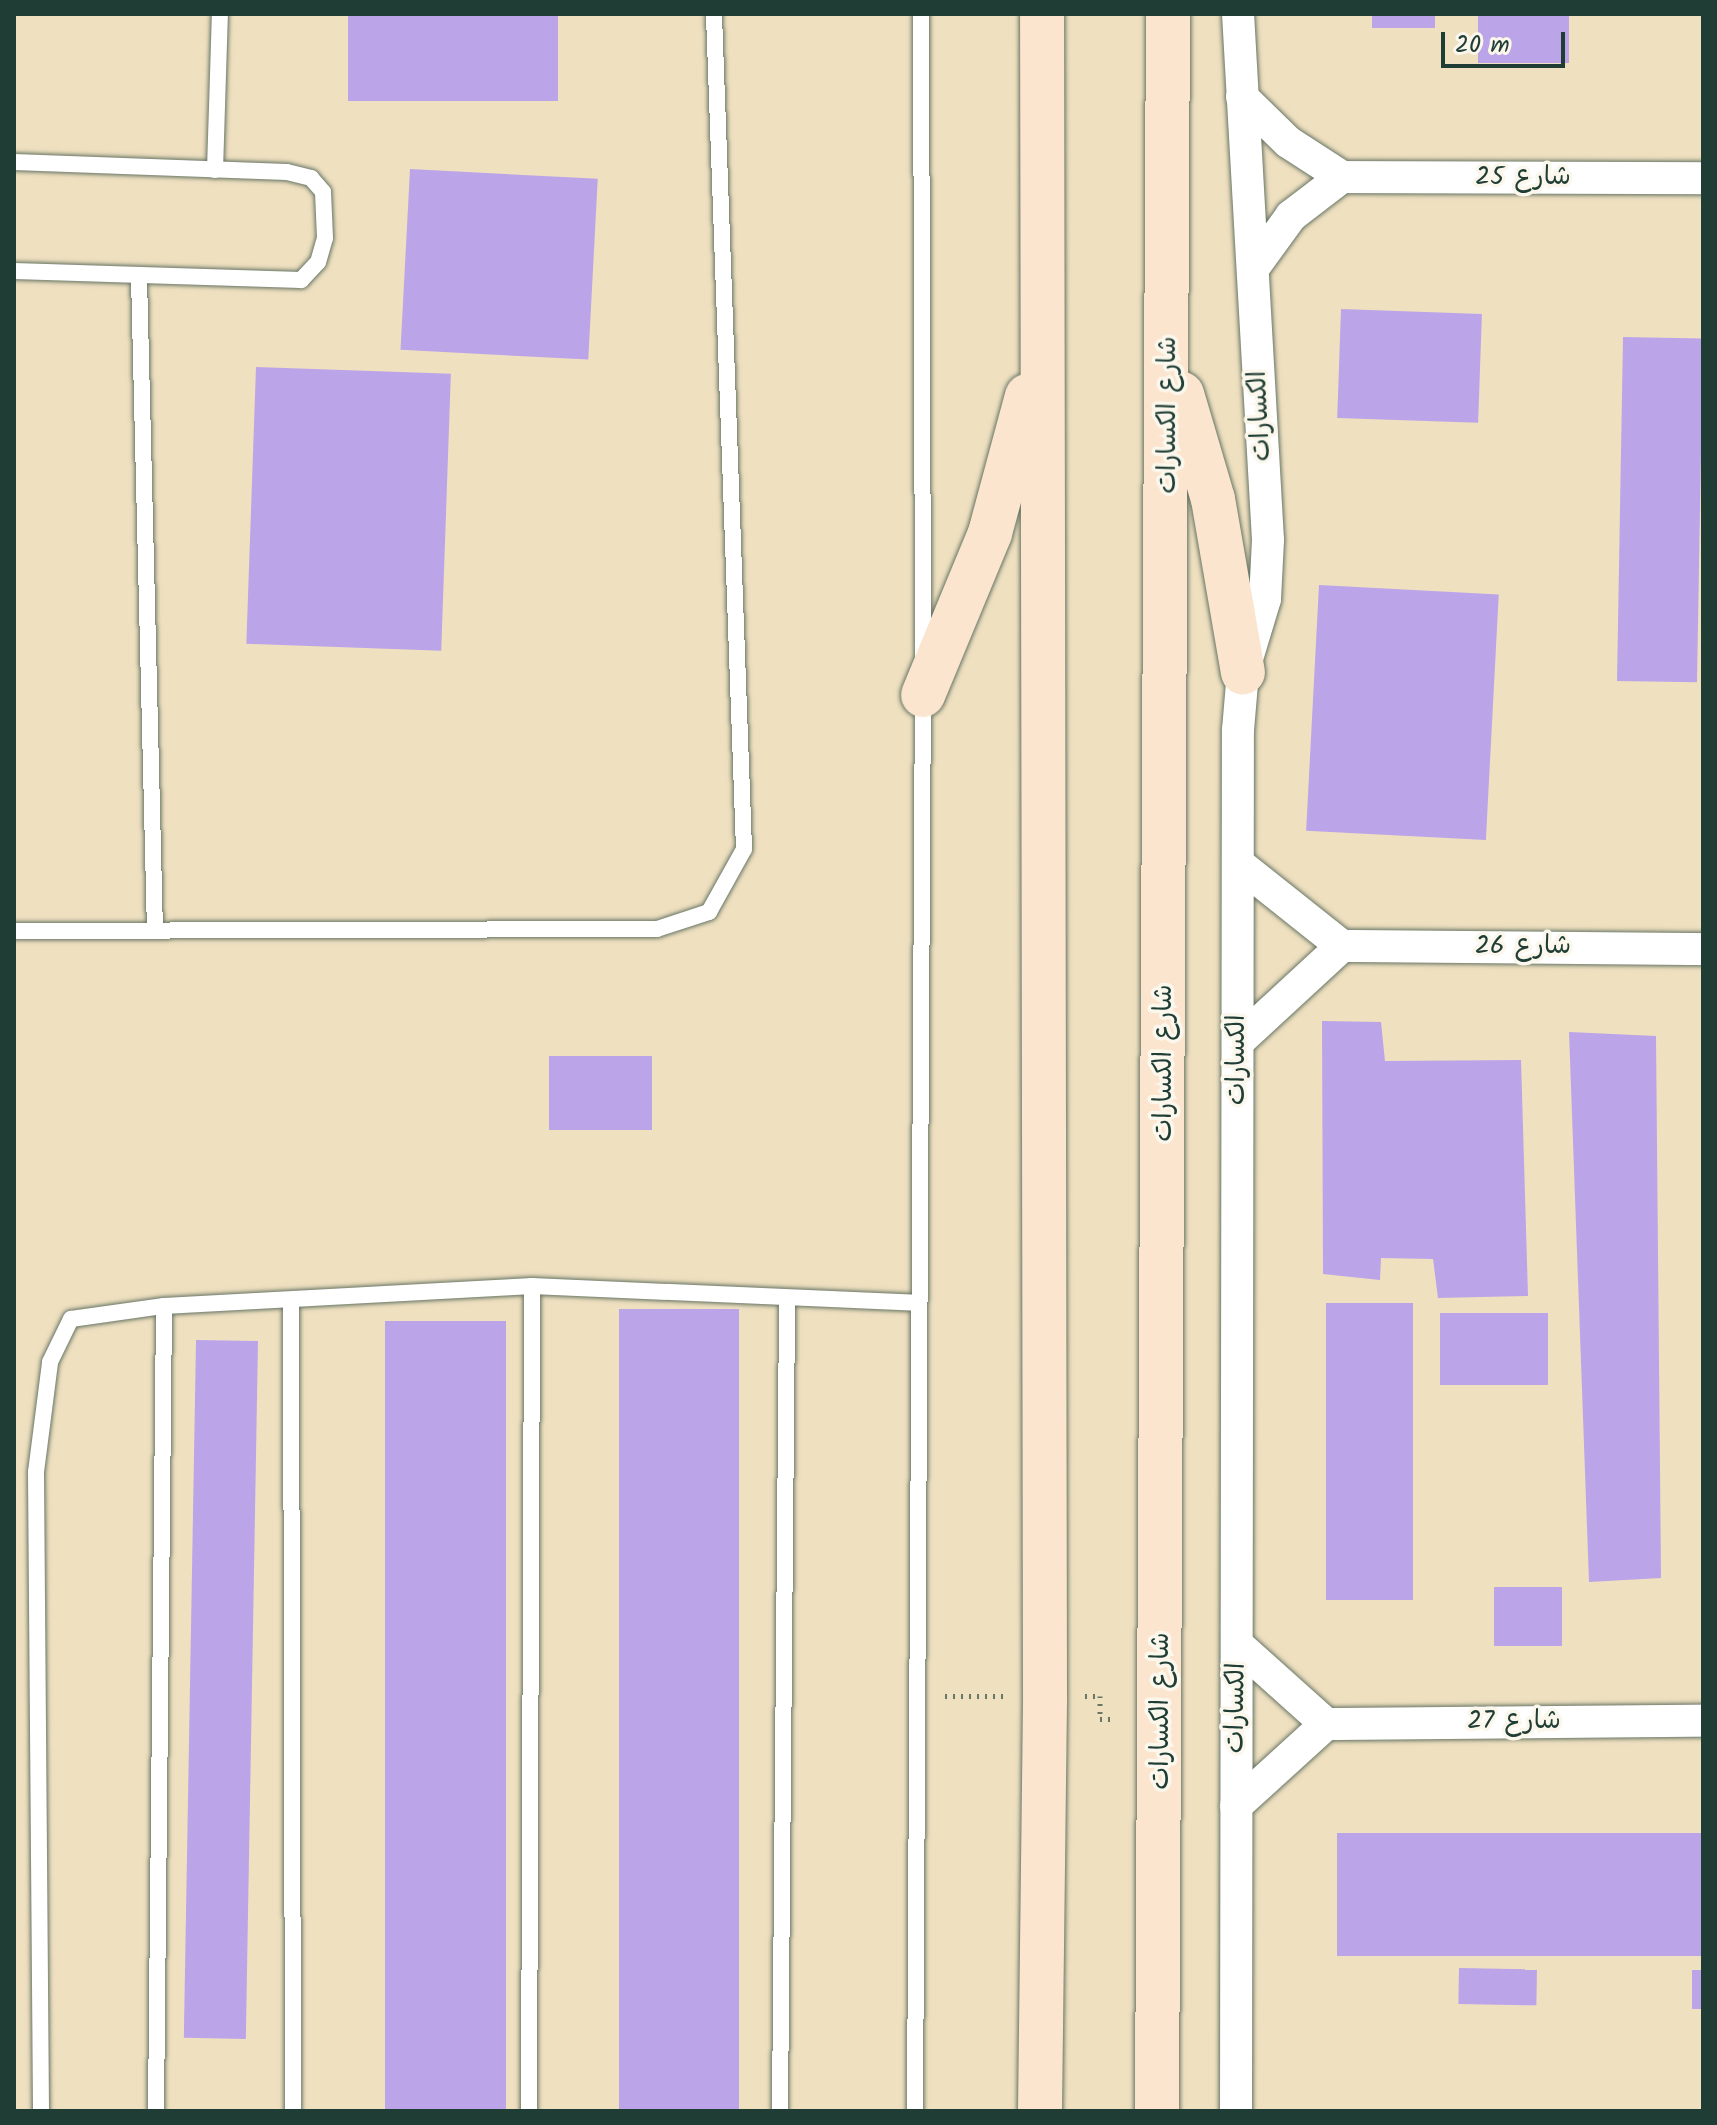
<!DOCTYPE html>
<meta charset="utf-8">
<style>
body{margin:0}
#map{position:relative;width:1717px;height:2125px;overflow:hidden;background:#efe0c0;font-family:Kalam,"Playpen Sans Arabic",sans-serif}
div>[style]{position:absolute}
.building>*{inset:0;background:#bca4e9;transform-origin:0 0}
.path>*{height:5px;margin-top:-2.5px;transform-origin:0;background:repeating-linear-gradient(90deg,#687665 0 2px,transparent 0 8px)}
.roads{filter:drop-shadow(0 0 2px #687665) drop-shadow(0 0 2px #687665)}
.lane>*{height:16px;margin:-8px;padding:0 8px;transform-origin:8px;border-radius:8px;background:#fff}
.street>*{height:32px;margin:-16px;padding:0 16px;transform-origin:16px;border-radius:16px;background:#fff}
.secondary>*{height:44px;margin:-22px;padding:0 22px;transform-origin:22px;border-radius:22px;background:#fbe5cf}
span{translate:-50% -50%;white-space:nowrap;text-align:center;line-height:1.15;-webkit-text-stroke:7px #fbf7ec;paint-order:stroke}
.street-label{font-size:26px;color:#1f3d34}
.frame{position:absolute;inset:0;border:16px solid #1f3d34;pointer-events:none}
.scale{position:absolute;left:1441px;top:32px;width:124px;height:36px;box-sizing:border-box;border:4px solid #1f3d34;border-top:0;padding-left:10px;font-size:24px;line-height:28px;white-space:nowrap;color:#1f3d34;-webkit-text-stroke:6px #fbf7ec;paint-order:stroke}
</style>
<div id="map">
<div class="building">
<div style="left:348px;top:14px;width:210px;height:87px"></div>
<div style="left:1372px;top:14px;width:63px;height:14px"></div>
<div style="left:1478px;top:14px;width:91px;height:49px"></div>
<div style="left:410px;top:169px;width:188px;height:181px;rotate:3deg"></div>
<div style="left:1341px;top:309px;width:141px;height:109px;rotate:2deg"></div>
<div style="left:1623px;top:337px;width:80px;height:344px;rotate:1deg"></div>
<div style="left:256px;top:367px;width:195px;height:277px;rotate:2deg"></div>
<div style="left:1319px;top:585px;width:180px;height:246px;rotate:3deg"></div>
<div style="clip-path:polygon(1322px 1021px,1381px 1022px,1385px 1061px,1521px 1060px,1528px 1296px,1438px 1298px,1433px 1259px,1381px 1258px,1380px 1280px,1323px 1274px)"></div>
<div style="clip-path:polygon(1569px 1032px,1656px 1036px,1661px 1578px,1589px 1582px)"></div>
<div style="left:652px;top:1056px;width:74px;height:103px;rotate:90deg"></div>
<div style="left:1326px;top:1303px;width:87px;height:297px"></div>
<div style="left:619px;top:1309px;width:120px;height:802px"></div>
<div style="left:1440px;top:1313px;width:108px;height:72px"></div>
<div style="left:385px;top:1321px;width:121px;height:790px"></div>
<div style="left:258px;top:1341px;width:698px;height:62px;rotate:91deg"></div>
<div style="left:1494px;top:1587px;width:68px;height:59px"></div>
<div style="left:1337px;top:1833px;width:366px;height:123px"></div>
<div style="left:1459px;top:1968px;width:78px;height:36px;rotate:1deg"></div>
<div style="left:1692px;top:1970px;width:11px;height:39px"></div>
</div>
<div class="path">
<div style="left:945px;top:1696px;width:58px"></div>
<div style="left:1085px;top:1696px;width:15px"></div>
<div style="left:1100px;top:1696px;width:23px;rotate:90deg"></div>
<div style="left:1100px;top:1719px;width:16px"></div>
</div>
<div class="roads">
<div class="lane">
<div style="left:921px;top:14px;width:642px;rotate:89.82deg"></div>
<div style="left:14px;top:162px;width:273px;rotate:2.1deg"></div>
<div style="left:287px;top:172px;width:25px;rotate:14deg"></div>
<div style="left:311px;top:178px;width:18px;rotate:49deg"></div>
<div style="left:323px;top:192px;width:46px;rotate:87.5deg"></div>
<div style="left:325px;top:238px;width:25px;rotate:106deg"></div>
<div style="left:318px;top:262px;width:25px;rotate:133deg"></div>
<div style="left:301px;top:280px;width:287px;rotate:-178.2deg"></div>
<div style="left:215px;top:170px;width:156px;rotate:-88.2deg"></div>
<div style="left:139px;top:277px;width:653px;rotate:88.6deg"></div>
<div style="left:14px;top:931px;width:643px;rotate:-0.18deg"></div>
<div style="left:657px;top:929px;width:55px;rotate:-18.1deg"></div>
<div style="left:709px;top:912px;width:72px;rotate:-60.9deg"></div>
<div style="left:744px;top:849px;width:836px;rotate:-92.06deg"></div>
<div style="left:291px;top:1300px;width:811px;rotate:89.86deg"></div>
<div style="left:41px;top:2111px;width:639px;rotate:-90.45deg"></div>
<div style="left:36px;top:1472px;width:111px;rotate:-82.7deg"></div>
<div style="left:50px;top:1362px;width:48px;rotate:-64deg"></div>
<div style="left:71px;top:1319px;width:94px;rotate:-8deg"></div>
<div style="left:164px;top:1306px;width:369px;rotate:-3.1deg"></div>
<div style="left:532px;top:1286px;width:385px;rotate:2.5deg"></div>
<div style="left:156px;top:2111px;width:805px;rotate:-89.43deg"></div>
<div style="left:529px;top:2111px;width:825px;rotate:-89.79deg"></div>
<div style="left:780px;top:2111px;width:810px;rotate:-89.5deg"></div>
<div style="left:915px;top:2111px;width:1415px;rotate:-89.68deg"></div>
</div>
<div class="street">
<div style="left:1242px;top:97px;width:64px;rotate:44.4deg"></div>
<div style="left:1288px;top:142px;width:64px;rotate:32.9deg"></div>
<div style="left:1342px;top:177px;width:361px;rotate:0.2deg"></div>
<div style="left:1254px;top:267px;width:63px;rotate:-54deg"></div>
<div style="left:1291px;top:216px;width:64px;rotate:-37.4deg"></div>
<div style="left:1240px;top:865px;width:130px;rotate:38.5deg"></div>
<div style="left:1342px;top:946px;width:361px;rotate:0.5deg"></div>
<div style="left:1238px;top:1042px;width:142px;rotate:-42.7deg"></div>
<div style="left:1238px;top:1645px;width:118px;rotate:41.9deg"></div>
<div style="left:1326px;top:1724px;width:377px;rotate:-0.5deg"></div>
<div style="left:1236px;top:1806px;width:122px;rotate:-42.3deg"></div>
<div style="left:1236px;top:2111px;width:1381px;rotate:-89.92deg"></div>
<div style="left:1238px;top:730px;width:58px;rotate:-85.1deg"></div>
<div style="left:1243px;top:672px;width:76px;rotate:-73.2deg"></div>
<div style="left:1265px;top:599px;width:59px;rotate:-87.1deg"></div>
<div style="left:1268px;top:540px;width:527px;rotate:-93.26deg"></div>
</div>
<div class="secondary">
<div style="left:1182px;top:394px;width:109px;rotate:73.6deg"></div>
<div style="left:1213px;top:499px;width:176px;rotate:80.2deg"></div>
<div style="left:923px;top:695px;width:175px;rotate:-67.5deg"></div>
<div style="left:990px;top:533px;width:142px;rotate:-74.9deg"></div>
<div style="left:1040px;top:2111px;width:415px;rotate:-89.3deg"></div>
<div style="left:1045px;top:1696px;width:1682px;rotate:-90.1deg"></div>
<div style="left:1157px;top:2111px;width:2097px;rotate:-89.7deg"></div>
</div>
</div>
<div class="street-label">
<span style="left:1523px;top:178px">شارع 25</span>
<span style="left:1169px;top:415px;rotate:-90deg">شارع الكسارات</span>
<span style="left:1261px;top:416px;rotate:-93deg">الكسارات</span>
<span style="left:1523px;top:947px">شارع 26</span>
<span style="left:1238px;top:1060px;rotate:-90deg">الكسارات</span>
<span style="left:1165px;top:1063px;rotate:-90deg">شارع الكسارات</span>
<span style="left:1237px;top:1708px;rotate:-89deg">الكسارات</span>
<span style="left:1162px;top:1711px;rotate:-90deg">شارع الكسارات</span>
<span style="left:1514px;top:1722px">شارع 27</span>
</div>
<div class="frame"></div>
<div class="scale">20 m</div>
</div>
